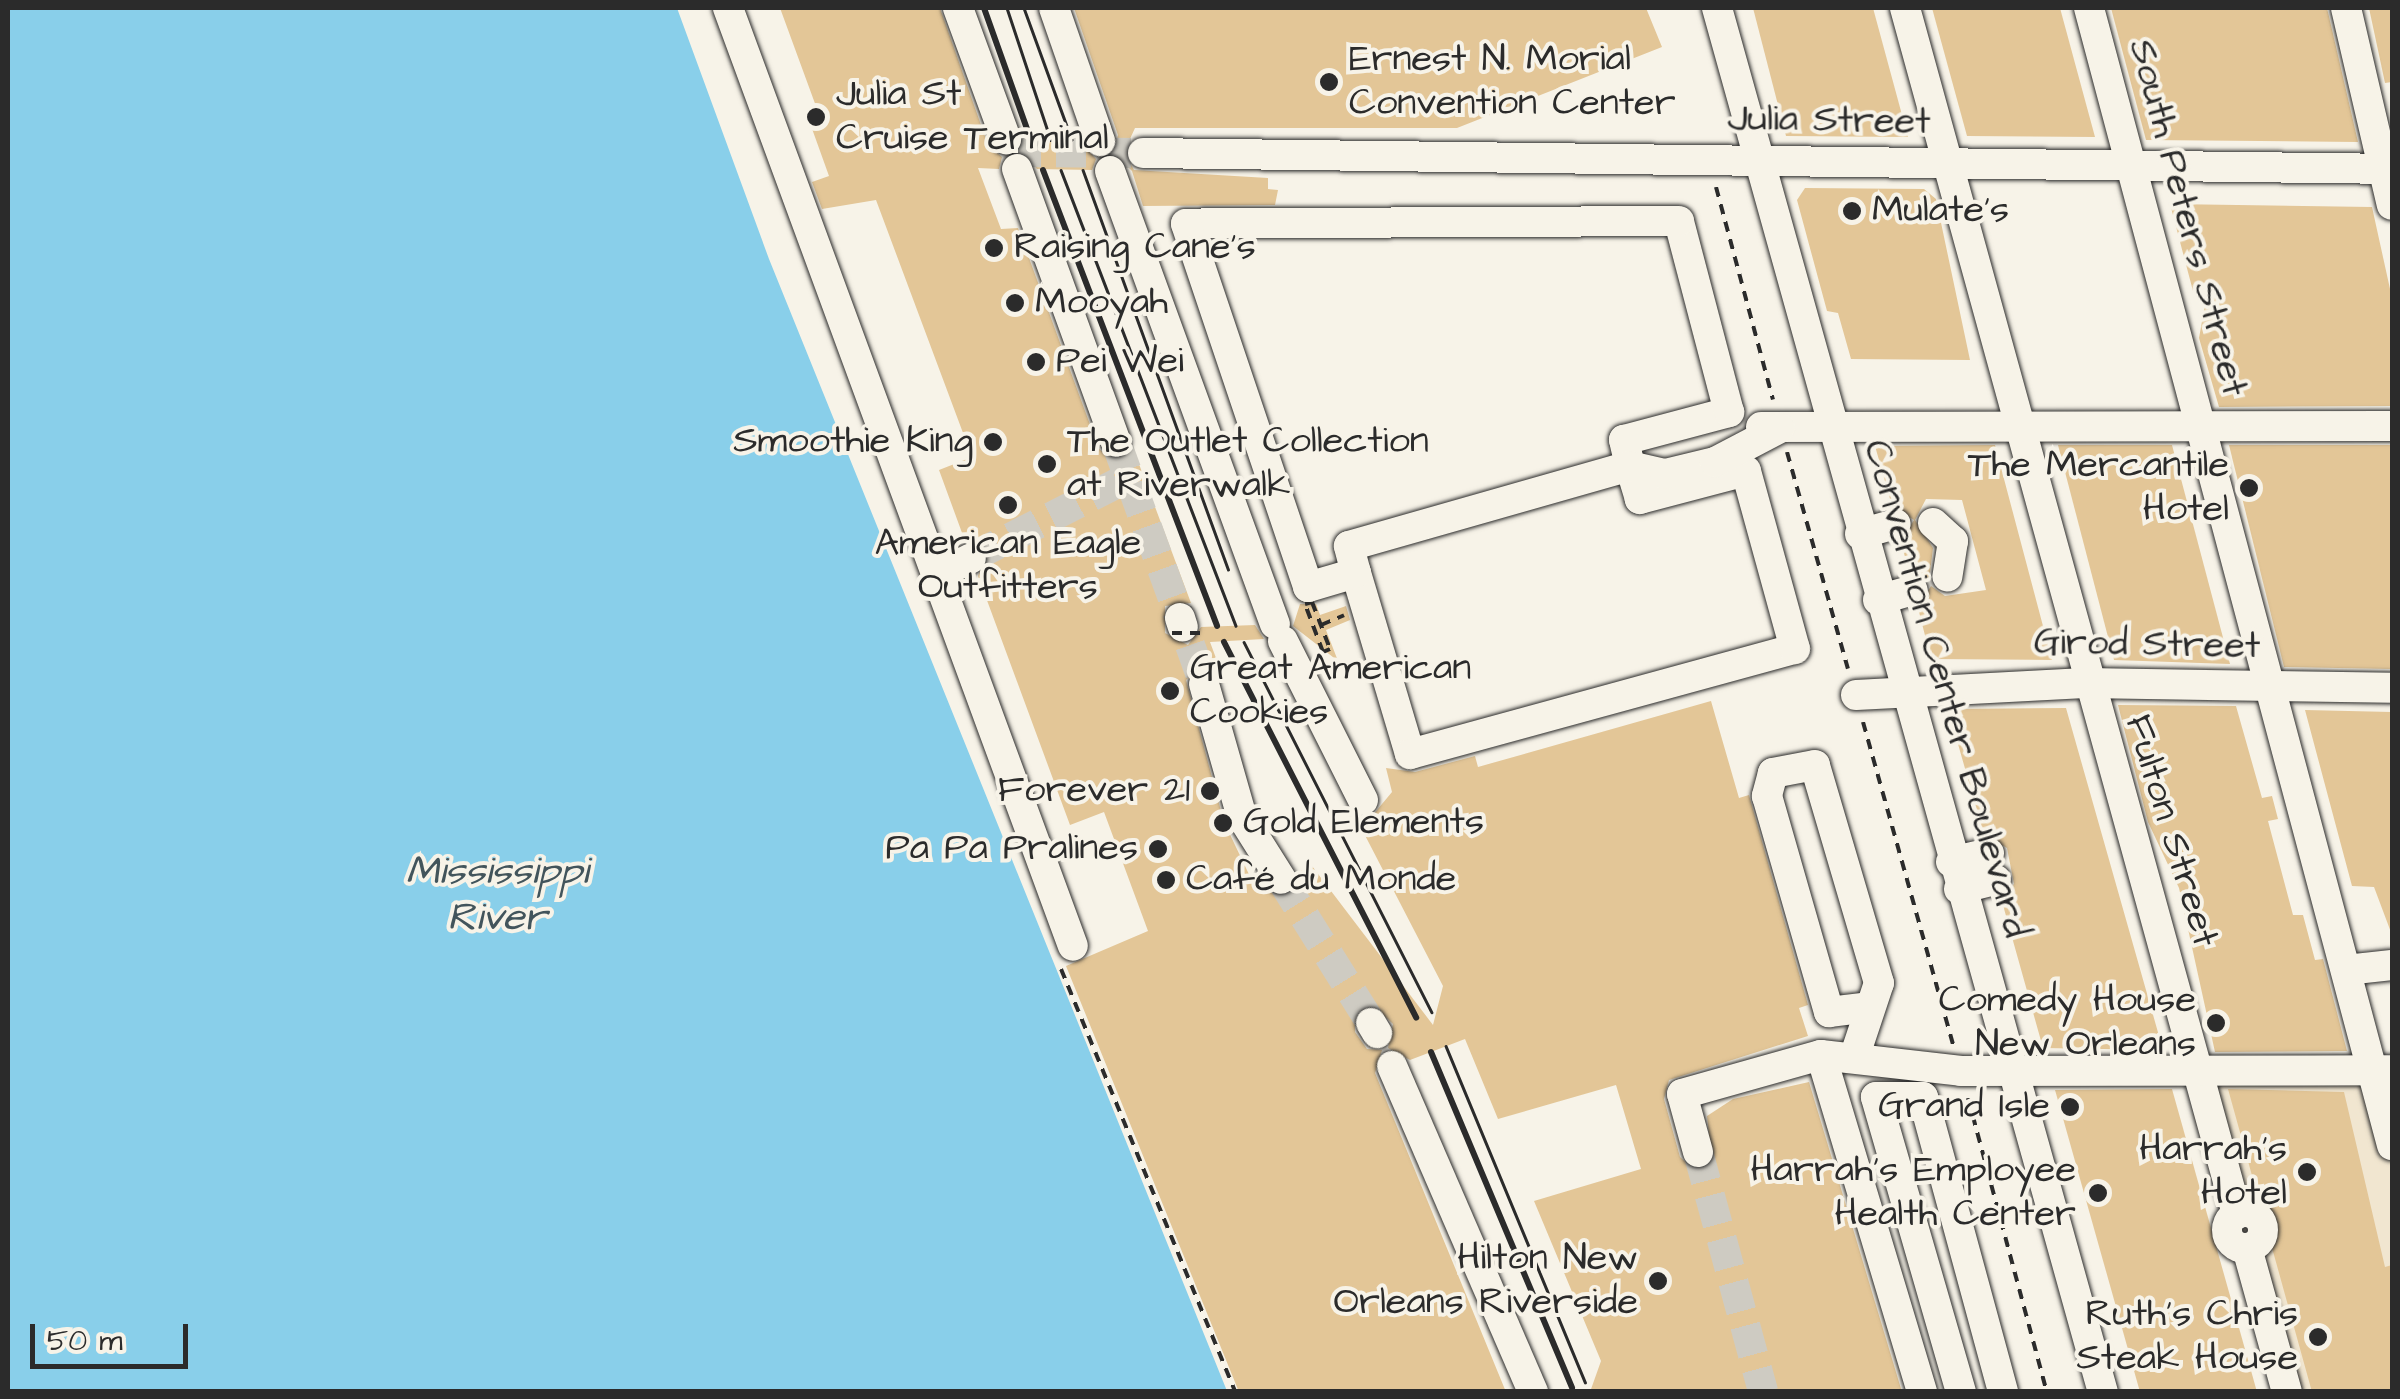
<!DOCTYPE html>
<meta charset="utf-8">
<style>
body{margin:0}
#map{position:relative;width:2400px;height:1399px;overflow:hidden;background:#f7f3e8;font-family:"Architects Daughter",sans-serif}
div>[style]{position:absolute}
.built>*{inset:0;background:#f1e6d0}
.water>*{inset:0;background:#89cfea}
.building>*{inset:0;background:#e3c697}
.minor-tunnel>*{height:30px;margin-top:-15px;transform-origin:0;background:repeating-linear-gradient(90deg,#cecbc2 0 30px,transparent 0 45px)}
.path>*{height:4px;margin-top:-2px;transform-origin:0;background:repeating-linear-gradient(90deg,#2b2b2b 0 10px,transparent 0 18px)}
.roads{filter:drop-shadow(0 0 2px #2b2b2b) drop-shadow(0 0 2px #2b2b2b)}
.minor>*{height:30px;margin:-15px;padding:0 15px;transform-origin:15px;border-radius:15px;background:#f7f3e8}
.minor>.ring{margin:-15px;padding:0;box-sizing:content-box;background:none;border:30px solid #f7f3e8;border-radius:50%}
.tram>*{height:2.5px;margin:-1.25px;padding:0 1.25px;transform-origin:1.25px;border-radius:1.25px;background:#2b2b2b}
.rail>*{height:6px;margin:-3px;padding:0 3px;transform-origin:3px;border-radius:3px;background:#2b2b2b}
.path-bridge>*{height:4px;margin-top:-2px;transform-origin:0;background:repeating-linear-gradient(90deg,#2b2b2b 0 10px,transparent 0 18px)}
.dots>*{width:28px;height:28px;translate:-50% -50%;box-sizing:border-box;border:5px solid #f7f3e8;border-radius:50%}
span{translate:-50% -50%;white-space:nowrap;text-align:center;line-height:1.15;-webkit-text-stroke:8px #f7f3e8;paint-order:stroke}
.poi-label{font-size:38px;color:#2b2b2b}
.left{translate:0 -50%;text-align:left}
.right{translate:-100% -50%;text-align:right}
.street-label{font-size:38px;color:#2b2b2b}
.water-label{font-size:40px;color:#42545b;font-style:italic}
.frame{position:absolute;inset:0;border:10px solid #2b2b2b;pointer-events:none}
.scale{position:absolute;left:30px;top:1324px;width:158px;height:45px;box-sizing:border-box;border:5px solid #2b2b2b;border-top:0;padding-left:12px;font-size:30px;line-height:35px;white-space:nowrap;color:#2b2b2b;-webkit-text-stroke:8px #f7f3e8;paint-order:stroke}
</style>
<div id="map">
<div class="built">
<div style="clip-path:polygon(2224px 1079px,2392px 1083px,2392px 1391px,2273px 1391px,2193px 1114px)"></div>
</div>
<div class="water">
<div style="clip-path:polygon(8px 8px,677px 8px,769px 259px,1227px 1391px,8px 1391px)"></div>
</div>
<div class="building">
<div style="clip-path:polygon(780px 8px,940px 8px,988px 145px,1002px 157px,999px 169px,978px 168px,1001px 229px,1018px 228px,1099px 449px,1114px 460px,1133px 448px,1191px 603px,1165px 606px,1165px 633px,1188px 645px,1201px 627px,1255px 625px,1264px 639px,1210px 642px,1223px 677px,1200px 666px,1186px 680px,1224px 822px,1256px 889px,1290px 895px,1298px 872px,1312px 866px,1433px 1025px,1443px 986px,1355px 816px,1372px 816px,1392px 792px,1386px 768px,1415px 772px,1475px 756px,1478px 767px,1711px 701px,1739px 798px,1749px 795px,1808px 1005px,1799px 1008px,1808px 1036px,1669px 1080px,1664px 1099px,1680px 1157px,1694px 1170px,1712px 1164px,1707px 1116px,1733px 1099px,1809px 1082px,1902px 1392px,1590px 1392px,1601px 1361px,1534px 1201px,1641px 1169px,1616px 1085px,1498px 1119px,1465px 1039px,1410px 1060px,1388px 1048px,1393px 1024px,1372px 1004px,1355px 1013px,1355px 1032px,1367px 1049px,1382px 1050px,1375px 1073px,1506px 1392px,1239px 1392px,1066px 966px,1148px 931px,1104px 812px,1070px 825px,978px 576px,988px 550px,965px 541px,939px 470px,972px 457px,876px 200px,822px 209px,812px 182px,829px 176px,806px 112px,817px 109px)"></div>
<div style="clip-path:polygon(1074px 8px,1646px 8px,1662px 47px,1457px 128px,1135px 128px,1124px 152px,1134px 170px,1268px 178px,1268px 189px,1278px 190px,1275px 205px,1143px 206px,1132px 171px,1114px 153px,1118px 135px)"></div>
<div style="clip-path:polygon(1753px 8px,1873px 8px,1908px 137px,1786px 136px)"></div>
<div style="clip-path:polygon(1932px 8px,2060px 8px,2095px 137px,1967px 136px)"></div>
<div style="clip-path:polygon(2111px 8px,2327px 8px,2358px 142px,2146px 140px)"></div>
<div style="clip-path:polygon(2369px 8px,2392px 8px,2392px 82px,2385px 83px)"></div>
<div style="clip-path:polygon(1024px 140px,1080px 141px,1096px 159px,1092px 170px,1037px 169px,1020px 151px)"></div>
<div style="clip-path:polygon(1805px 188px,1924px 189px,1936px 199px,1970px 360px,1851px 359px,1838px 313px,1827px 311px,1797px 200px)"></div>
<div style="clip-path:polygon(2170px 204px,2372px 207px,2392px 298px,2392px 406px,2219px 407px,2199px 338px,2208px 288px,2193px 291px)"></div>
<div style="clip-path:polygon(1995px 445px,2052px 660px,1931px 659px,1918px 608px,1931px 586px,1945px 596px,1986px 590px,1962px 500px,1926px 499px,1915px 520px,1933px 548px,1929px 581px,1909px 572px,1901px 542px,1914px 520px,1892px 506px,1875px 446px)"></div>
<div style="clip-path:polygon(2058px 445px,2172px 445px,2230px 664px,2114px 660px)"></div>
<div style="clip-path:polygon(2229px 445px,2392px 445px,2392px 669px,2284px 667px)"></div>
<div style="clip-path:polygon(1300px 604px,1316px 604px,1320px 615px,1346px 606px,1350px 620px,1326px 630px,1338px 661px,1293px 626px)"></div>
<div style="clip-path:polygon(2118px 705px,2236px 706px,2262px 798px,2272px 796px,2278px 819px,2268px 821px,2293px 915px,2303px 915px,2315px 960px,2323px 959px,2347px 1051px,2215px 1052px,2179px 888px,2148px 822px)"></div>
<div style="clip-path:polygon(2066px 708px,2163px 1050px,2043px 1048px,2001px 898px,2014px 884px,2007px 848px,1984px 835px,1948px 709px)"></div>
<div style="clip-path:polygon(2305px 710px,2392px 712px,2392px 935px,2374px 887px,2352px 886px)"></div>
<div style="clip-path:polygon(2172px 1089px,2257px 1392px,2140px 1392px,2055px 1090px)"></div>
<div style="clip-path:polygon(2228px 1089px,2344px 1092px,2385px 1267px,2392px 1265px,2392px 1392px,2312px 1392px)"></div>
</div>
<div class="minor-tunnel">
<div style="left:1011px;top:152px;width:132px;rotate:0.4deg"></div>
<div style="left:1116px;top:442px;width:187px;rotate:70deg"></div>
<div style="left:971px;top:558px;width:178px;rotate:-27.1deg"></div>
<div style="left:1190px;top:645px;width:41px;rotate:70.3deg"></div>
<div style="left:1281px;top:879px;width:170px;rotate:58deg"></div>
<div style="left:1698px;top:1152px;width:249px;rotate:74.8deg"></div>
</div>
<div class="path">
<div style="left:1716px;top:187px;width:220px;rotate:75deg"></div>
<div style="left:1787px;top:452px;width:225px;rotate:74.3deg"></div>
<div style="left:1312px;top:602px;width:50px;rotate:69deg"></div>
<div style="left:1330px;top:649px;width:8px;rotate:157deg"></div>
<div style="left:1323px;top:652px;width:51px;rotate:-110.6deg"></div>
<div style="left:1305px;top:604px;width:7px;rotate:-16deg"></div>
<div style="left:1321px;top:625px;width:25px;rotate:-23deg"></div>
<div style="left:1863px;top:722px;width:335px;rotate:74.4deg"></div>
<div style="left:1061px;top:969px;width:457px;rotate:67.6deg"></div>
<div style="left:1968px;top:1098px;width:304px;rotate:75deg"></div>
</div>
<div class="roads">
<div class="minor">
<div style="left:728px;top:8px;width:999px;rotate:69.81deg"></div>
<div style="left:958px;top:8px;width:140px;rotate:69.9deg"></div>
<div style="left:1054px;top:8px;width:141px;rotate:70.9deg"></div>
<div style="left:1717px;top:8px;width:1437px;rotate:74.42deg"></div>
<div style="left:1905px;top:8px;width:1251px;rotate:74.61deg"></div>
<div style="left:2089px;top:8px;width:1177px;rotate:75.08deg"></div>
<div style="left:2346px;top:8px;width:202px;rotate:76.9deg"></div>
<div style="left:1143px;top:153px;width:1249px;rotate:0.73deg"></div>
<div style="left:1017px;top:169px;width:290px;rotate:70.1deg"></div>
<div style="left:1110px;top:171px;width:482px;rotate:70deg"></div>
<div style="left:1761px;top:427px;width:631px;rotate:-0.09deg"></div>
<div style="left:1933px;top:523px;width:27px;rotate:42deg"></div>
<div style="left:1953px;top:541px;width:36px;rotate:99deg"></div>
<div style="left:1860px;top:534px;width:37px;rotate:-16deg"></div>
<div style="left:1356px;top:573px;width:189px;rotate:73.4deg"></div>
<div style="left:1410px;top:754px;width:399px;rotate:-15.3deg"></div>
<div style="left:1795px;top:649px;width:185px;rotate:-105.4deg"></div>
<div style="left:1746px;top:471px;width:110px;rotate:165.2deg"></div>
<div style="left:1640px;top:499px;width:34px;rotate:-107deg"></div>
<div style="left:1630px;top:466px;width:27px;rotate:-103deg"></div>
<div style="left:1624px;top:440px;width:109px;rotate:-14.9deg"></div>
<div style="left:1729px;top:412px;width:197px;rotate:-104.7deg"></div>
<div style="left:1679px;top:221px;width:493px;rotate:179.7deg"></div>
<div style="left:1186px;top:224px;width:383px;rotate:71.4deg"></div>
<div style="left:1308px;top:587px;width:50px;rotate:-16.3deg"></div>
<div style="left:1356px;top:573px;width:28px;rotate:-105deg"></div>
<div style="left:1349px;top:546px;width:292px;rotate:-15.9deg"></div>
<div style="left:1630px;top:466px;width:36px;rotate:13deg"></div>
<div style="left:1665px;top:474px;width:51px;rotate:-13.5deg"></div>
<div style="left:1715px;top:462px;width:73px;rotate:-27.6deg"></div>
<div style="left:936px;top:576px;width:39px;rotate:-27deg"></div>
<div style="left:1878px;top:600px;width:36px;rotate:-16deg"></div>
<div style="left:1180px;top:618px;width:9px;rotate:72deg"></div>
<div style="left:1283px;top:641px;width:178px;rotate:63.3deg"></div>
<div style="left:1204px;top:684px;width:138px;rotate:74.1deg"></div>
<div style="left:1242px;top:817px;width:73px;rotate:57.8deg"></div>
<div style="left:1856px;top:695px;width:229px;rotate:-3deg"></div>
<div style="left:2085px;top:683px;width:307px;rotate:0.9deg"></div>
<div style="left:1951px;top:862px;width:39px;rotate:-13deg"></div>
<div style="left:1959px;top:889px;width:38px;rotate:-14deg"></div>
<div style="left:2346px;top:970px;width:46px;rotate:-6.2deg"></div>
<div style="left:1371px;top:1023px;width:12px;rotate:59deg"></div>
<div style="left:1821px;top:1055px;width:352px;rotate:73.3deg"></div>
<div style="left:1854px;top:1058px;width:79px;rotate:-71.6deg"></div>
<div style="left:1879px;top:983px;width:227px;rotate:-106.4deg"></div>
<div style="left:1815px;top:765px;width:43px;rotate:169.2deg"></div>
<div style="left:1773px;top:773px;width:24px;rotate:105deg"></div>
<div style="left:1767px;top:796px;width:225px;rotate:74deg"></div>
<div style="left:1829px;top:1012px;width:38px;rotate:-7deg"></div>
<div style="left:1392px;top:1066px;width:355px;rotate:66.6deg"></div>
<div style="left:1698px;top:1152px;width:60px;rotate:-105.4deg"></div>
<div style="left:1682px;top:1094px;width:144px;rotate:-15.7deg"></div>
<div style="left:1821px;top:1055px;width:141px;rotate:6.5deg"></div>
<div style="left:1961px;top:1071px;width:429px;rotate:-0.1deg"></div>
<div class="ring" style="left:2227px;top:1212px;width:6px;height:6px"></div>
<div style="left:2247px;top:1248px;width:149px;rotate:74.5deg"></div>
<div style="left:1961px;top:1392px;width:307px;rotate:-106.1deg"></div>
<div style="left:1876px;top:1097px;width:47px"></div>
<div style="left:1923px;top:1097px;width:306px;rotate:74.8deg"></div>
</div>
</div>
<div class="tram">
<div style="left:1007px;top:8px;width:139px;rotate:71.6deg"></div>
<div style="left:1024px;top:8px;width:140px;rotate:70deg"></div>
<div style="left:1061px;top:170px;width:488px;rotate:69deg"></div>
<div style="left:1083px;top:170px;width:425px;rotate:70deg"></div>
<div style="left:1244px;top:642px;width:415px;rotate:63.1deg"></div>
<div style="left:1446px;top:1046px;width:364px;rotate:67.5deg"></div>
</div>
<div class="rail">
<div style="left:984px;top:8px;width:140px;rotate:70.4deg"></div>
<div style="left:1043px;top:170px;width:488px;rotate:69.1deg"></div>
<div style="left:1224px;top:642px;width:422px;rotate:62.9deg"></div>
<div style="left:1431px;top:1052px;width:364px;rotate:67.2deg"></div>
</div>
<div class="path-bridge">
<div style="left:1172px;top:633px;width:31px"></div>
</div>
<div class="dots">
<div style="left:1329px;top:82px;background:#2b2b2b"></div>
<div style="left:816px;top:117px;background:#2b2b2b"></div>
<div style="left:1852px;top:211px;background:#2b2b2b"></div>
<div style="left:994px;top:248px;background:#2b2b2b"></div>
<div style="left:1015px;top:303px;background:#2b2b2b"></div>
<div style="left:1036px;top:362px;background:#2b2b2b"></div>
<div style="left:993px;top:442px;background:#2b2b2b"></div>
<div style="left:1047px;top:464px;background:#2b2b2b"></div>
<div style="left:2249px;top:488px;background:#2b2b2b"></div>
<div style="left:1008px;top:505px;background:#2b2b2b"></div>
<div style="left:1170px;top:691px;background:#2b2b2b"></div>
<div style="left:1210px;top:791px;background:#2b2b2b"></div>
<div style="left:1223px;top:823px;background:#2b2b2b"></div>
<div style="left:1158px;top:849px;background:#2b2b2b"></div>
<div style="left:1166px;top:880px;background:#2b2b2b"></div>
<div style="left:2216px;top:1023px;background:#2b2b2b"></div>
<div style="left:2070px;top:1107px;background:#2b2b2b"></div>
<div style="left:2307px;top:1172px;background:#2b2b2b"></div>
<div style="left:2098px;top:1193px;background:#2b2b2b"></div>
<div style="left:1658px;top:1281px;background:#2b2b2b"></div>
<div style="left:2318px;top:1337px;background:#2b2b2b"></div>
</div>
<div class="poi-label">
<span class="left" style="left:1349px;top:82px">Ernest N. Morial<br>Convention Center</span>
<span class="left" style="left:836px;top:117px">Julia St<br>Cruise Terminal</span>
<span class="left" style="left:1872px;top:211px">Mulate's</span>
<span class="left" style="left:1014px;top:248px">Raising Cane's</span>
<span class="left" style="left:1035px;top:303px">Mooyah</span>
<span class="left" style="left:1056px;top:362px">Pei Wei</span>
<span class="right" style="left:973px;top:442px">Smoothie King</span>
<span class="left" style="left:1067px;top:464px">The Outlet Collection<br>at Riverwalk</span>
<span class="right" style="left:2229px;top:488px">The Mercantile<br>Hotel</span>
<span style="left:1008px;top:566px">American Eagle<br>Outfitters</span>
<span class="left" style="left:1190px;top:691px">Great American<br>Cookies</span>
<span class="right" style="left:1190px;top:791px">Forever 21</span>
<span class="left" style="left:1243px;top:823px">Gold Elements</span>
<span class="right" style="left:1138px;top:849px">Pa Pa Pralines</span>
<span class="left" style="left:1186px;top:880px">Café du Monde</span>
<span class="right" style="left:2196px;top:1023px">Comedy House<br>New Orleans</span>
<span class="right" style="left:2050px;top:1107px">Grand Isle</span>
<span class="right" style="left:2287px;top:1172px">Harrah's<br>Hotel</span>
<span class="right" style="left:2076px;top:1193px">Harrah's Employee<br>Health Center</span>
<span class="right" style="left:1638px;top:1281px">Hilton New<br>Orleans Riverside</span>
<span class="right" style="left:2298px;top:1337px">Ruth's Chris<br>Steak House</span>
</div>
<div class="street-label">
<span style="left:1829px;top:121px;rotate:1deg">Julia Street</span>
<span style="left:2187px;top:218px;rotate:75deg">South Peters Street</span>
<span style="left:2147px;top:645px;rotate:1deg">Girod Street</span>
<span style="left:1945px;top:689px;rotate:74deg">Convention Center Boulevard</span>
<span style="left:2171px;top:831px;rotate:73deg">Fulton Street</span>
</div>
<div class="water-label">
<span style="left:497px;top:895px">Mississippi<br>River</span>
</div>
<div class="frame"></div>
<div class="scale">50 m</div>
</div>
